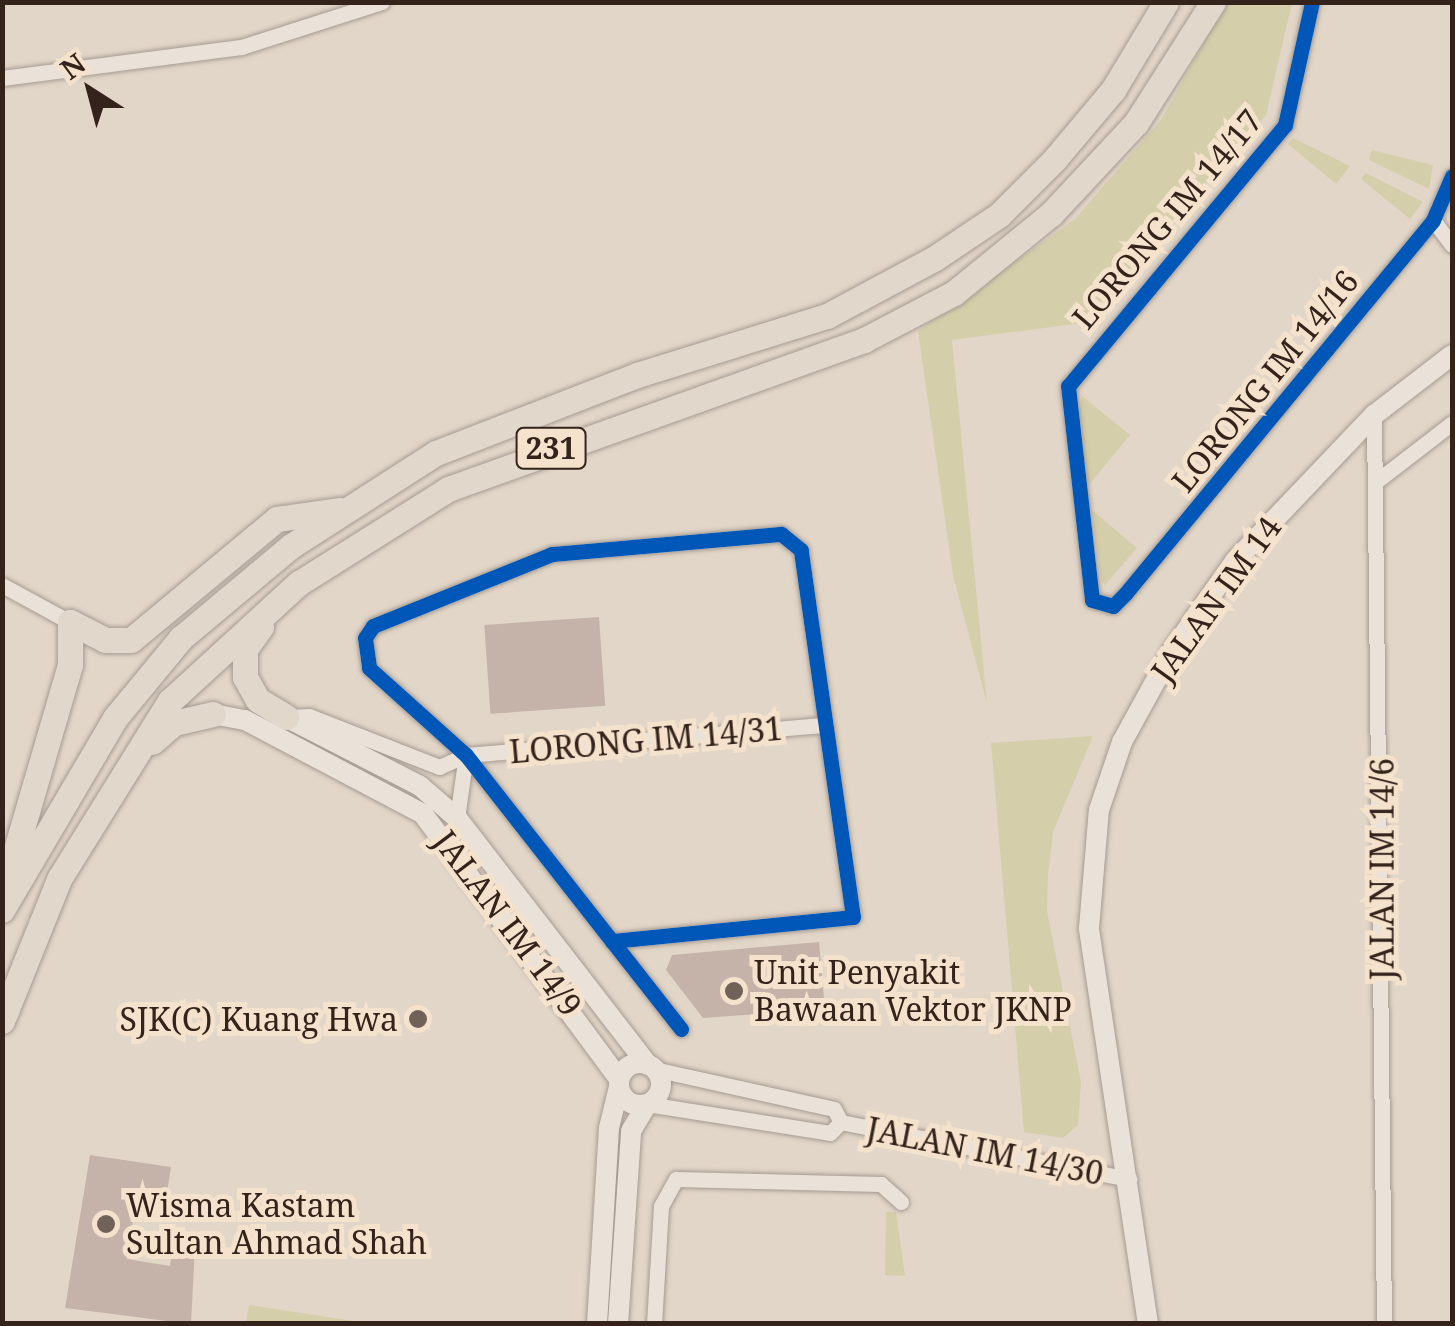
<!DOCTYPE html>
<style>
body{margin:0}
#map{position:relative;width:1455px;height:1326px;overflow:hidden;background:#e2d6c8;font-family:"Noto Serif",serif}
div>[style]{position:absolute}
.green>*{inset:0;background:#d5ceaa}
.building>*{inset:0;background:#c5b3a9;transform-origin:0 0}
.roads{filter:drop-shadow(0 0 2px #a69b92) drop-shadow(0 0 2px #a69b92)}
.minor>*{height:15px;margin:-7.5px;padding:0 7.5px;transform-origin:7.5px;border-radius:7.5px;background:#eae2d9}
.tertiary>*{height:20px;margin:-10px;padding:0 10px;transform-origin:10px;border-radius:10px;background:#eae2d9}
.tertiary>.ring{margin:-10px;padding:0;box-sizing:content-box;background:none;border:20px solid #eae2d9;border-radius:50%}
.primary>*{height:25px;margin:-12.5px;padding:0 12.5px;transform-origin:12.5px;border-radius:12.5px;background:#e1d7cb}
.cycleway>*{height:15px;margin:-7.5px;padding:0 7.5px;transform-origin:7.5px;border-radius:7.5px;background:#0057b8}
.dots>*{width:28px;height:28px;translate:-50% -50%;box-sizing:border-box;border:5px solid #f4e2cc;border-radius:50%}
span{translate:-50% -50%;white-space:nowrap;text-align:center;line-height:1.15;-webkit-text-stroke:10px #f4e2cc;paint-order:stroke}
.shield-label span{padding:2px 8px;background:#f4e2cc;border:2px solid;border-radius:8px;-webkit-text-stroke-width:0}
.shield-label{font-size:30px;color:#33231b;font-weight:700}
.street-label{font-size:32px;color:#33231b}
.poi-label{font-size:32px;color:#33231b}
.left{translate:0 -50%;text-align:left}
.right{translate:-100% -50%;text-align:right}
.frame{position:absolute;inset:0;border:5px solid #33231b;pointer-events:none}
.north{position:absolute;left:40px;top:40px;width:100px;height:100px;-webkit-text-stroke:8px #f4e2cc;paint-order:stroke;rotate:324deg;font-size:28px;font-weight:700;line-height:40px;text-align:center;color:#33231b}
.north::after{content:'';display:block;margin:auto;width:35px;height:45px;background:#33231b;clip-path:polygon(50% 0,100% 100%,50% 72%,0 100%)}
</style>
<div id="map">
<div class="green">
<div style="clip-path:polygon(1226px 3px,1292px 3px,1266px 115px,1082px 323px,952px 340px,987px 704px,953px 575px,918px 331px,1074px 220px,1161px 120px)"></div>
<div style="clip-path:polygon(1293px 138px,1350px 166px,1336px 184px,1288px 144px)"></div>
<div style="clip-path:polygon(1372px 150px,1433px 165px,1429px 189px,1369px 160px)"></div>
<div style="clip-path:polygon(1366px 173px,1423px 202px,1410px 219px,1361px 179px)"></div>
<div style="clip-path:polygon(1082px 396px,1130px 435px,1088px 486px,1079px 413px)"></div>
<div style="clip-path:polygon(1092px 510px,1137px 548px,1105px 585px,1101px 581px)"></div>
<div style="clip-path:polygon(1093px 736px,1053px 832px,1048px 875px,1047px 911px,1081px 1082px,1078px 1125px,1063px 1138px,1024px 1132px,991px 743px)"></div>
<div style="clip-path:polygon(886px 1212px,896px 1212px,905px 1276px,885px 1275px)"></div>
<div style="clip-path:polygon(249px 1305px,366px 1323px,246px 1323px)"></div>
</div>
<div class="building">
<div style="left:599px;top:617px;width:89px;height:115px;rotate:86deg"></div>
<div style="clip-path:polygon(819px 942px,825px 1009px,703px 1018px,666px 970px,672px 955px)"></div>
<div style="clip-path:polygon(90px 1155px,171px 1167px,165px 1205px,136px 1200px,127px 1259px,170px 1266px,173px 1243px,195px 1246px,191px 1324px,65px 1308px)"></div>
</div>
<div class="roads">
<div class="minor">
<div style="left:1312px;top:2px;width:126px;rotate:102.4deg"></div>
<div style="left:1285px;top:125px;width:339px;rotate:129.7deg"></div>
<div style="left:1068px;top:386px;width:215px;rotate:83.6deg"></div>
<div style="left:1092px;top:600px;width:22px;rotate:16deg"></div>
<div style="left:1113px;top:606px;width:17px;rotate:-45deg"></div>
<div style="left:1125px;top:594px;width:484px;rotate:-50.5deg"></div>
<div style="left:1433px;top:220px;width:48px;rotate:-66.6deg"></div>
<div style="left:2px;top:78px;width:241px;rotate:-7.4deg"></div>
<div style="left:241px;top:47px;width:148px;rotate:-17.7deg"></div>
<div style="left:1433px;top:220px;width:31px;rotate:53deg"></div>
<div style="left:1374px;top:415px;width:909px;rotate:89.37deg"></div>
<div style="left:1378px;top:480px;width:93px;rotate:-37.6deg"></div>
<div style="left:2px;top:585px;width:77px;rotate:28.6deg"></div>
<div style="left:289px;top:717px;width:20px;rotate:-3deg"></div>
<div style="left:309px;top:716px;width:140px;rotate:21.4deg"></div>
<div style="left:439px;top:767px;width:30px;rotate:-24deg"></div>
<div style="left:466px;top:755px;width:361px;rotate:-4.8deg"></div>
<div style="left:457px;top:818px;width:64px;rotate:-81.9deg"></div>
<div style="left:612px;top:941px;width:242px;rotate:-5.7deg"></div>
<div style="left:853px;top:917px;width:371px;rotate:-98.1deg"></div>
<div style="left:801px;top:550px;width:26px;rotate:-141deg"></div>
<div style="left:781px;top:534px;width:230px;rotate:175deg"></div>
<div style="left:552px;top:554px;width:193px;rotate:158.1deg"></div>
<div style="left:373px;top:626px;width:14px;rotate:124deg"></div>
<div style="left:365px;top:638px;width:30px;rotate:82deg"></div>
<div style="left:369px;top:668px;width:130px;rotate:41.9deg"></div>
<div style="left:466px;top:755px;width:236px;rotate:51.9deg"></div>
<div style="left:612px;top:941px;width:112px;rotate:51.9deg"></div>
<div style="left:654px;top:1069px;width:184px;rotate:12.5deg"></div>
<div style="left:834px;top:1109px;width:15px;rotate:62deg"></div>
<div style="left:647px;top:1104px;width:185px;rotate:9deg"></div>
<div style="left:830px;top:1133px;width:16px;rotate:-45deg"></div>
<div style="left:841px;top:1122px;width:294px;rotate:11.2deg"></div>
<div style="left:654px;top:1324px;width:118px;rotate:-86.6deg"></div>
<div style="left:661px;top:1206px;width:31px;rotate:-61deg"></div>
<div style="left:676px;top:1179px;width:205px;rotate:1.4deg"></div>
<div style="left:881px;top:1184px;width:27px;rotate:42deg"></div>
</div>
<div class="tertiary">
<div style="left:213px;top:714px;width:33px;rotate:11deg"></div>
<div style="left:245px;top:720px;width:201px;rotate:27.8deg"></div>
<div style="left:423px;top:814px;width:330px;rotate:53.5deg"></div>
<div style="left:286px;top:717px;width:151px;rotate:27.2deg"></div>
<div style="left:420px;top:786px;width:49px;rotate:40.9deg"></div>
<div style="left:457px;top:818px;width:312px;rotate:52.3deg"></div>
<div class="ring" style="left:619px;top:1063px;width:22px;height:22px"></div>
<div style="left:597px;top:1324px;width:196px;rotate:-86.5deg"></div>
<div style="left:609px;top:1128px;width:42px;rotate:-76.3deg"></div>
<div style="left:618px;top:1324px;width:193px;rotate:-86.1deg"></div>
<div style="left:631px;top:1131px;width:31px;rotate:-59deg"></div>
<div style="left:1148px;top:1324px;width:400px;rotate:-98.5deg"></div>
<div style="left:1089px;top:928px;width:118px;rotate:-85.2deg"></div>
<div style="left:1099px;top:810px;width:72px;rotate:-71.3deg"></div>
<div style="left:1122px;top:742px;width:104px;rotate:-61.2deg"></div>
<div style="left:1172px;top:651px;width:110px;rotate:-55deg"></div>
<div style="left:1235px;top:561px;width:202px;rotate:-46.4deg"></div>
<div style="left:1374px;top:415px;width:98px;rotate:-37.6deg"></div>
</div>
<div class="primary">
<div style="left:70px;top:622px;width:39px;rotate:27deg"></div>
<div style="left:105px;top:640px;width:26px"></div>
<div style="left:131px;top:640px;width:190px;rotate:-39.7deg"></div>
<div style="left:277px;top:519px;width:64px;rotate:-8.1deg"></div>
<div style="left:261px;top:627px;width:27px;rotate:126deg"></div>
<div style="left:245px;top:649px;width:28px;rotate:90deg"></div>
<div style="left:245px;top:677px;width:26px;rotate:61deg"></div>
<div style="left:258px;top:700px;width:33px;rotate:31deg"></div>
<div style="left:152px;top:742px;width:29px;rotate:-41deg"></div>
<div style="left:174px;top:723px;width:40px;rotate:-13deg"></div>
<div style="left:5px;top:887px;width:231px;rotate:-73.7deg"></div>
<div style="left:70px;top:665px;width:43px;rotate:-90deg"></div>
<div style="left:2px;top:910px;width:223px;rotate:-59.5deg"></div>
<div style="left:115px;top:718px;width:104px;rotate:-50.5deg"></div>
<div style="left:181px;top:638px;width:143px;rotate:-39.9deg"></div>
<div style="left:291px;top:546px;width:172px;rotate:-32.7deg"></div>
<div style="left:436px;top:453px;width:216px;rotate:-21.2deg"></div>
<div style="left:637px;top:375px;width:199px;rotate:-17.3deg"></div>
<div style="left:827px;top:316px;width:123px;rotate:-28.2deg"></div>
<div style="left:935px;top:258px;width:77px;rotate:-33.9deg"></div>
<div style="left:999px;top:215px;width:78px;rotate:-45deg"></div>
<div style="left:1054px;top:160px;width:92px;rotate:-49.9deg"></div>
<div style="left:1113px;top:90px;width:103px;rotate:-58.9deg"></div>
<div style="left:2px;top:1021px;width:153px;rotate:-68.1deg"></div>
<div style="left:59px;top:879px;width:210px;rotate:-58.1deg"></div>
<div style="left:170px;top:701px;width:175px;rotate:-42.5deg"></div>
<div style="left:299px;top:583px;width:176px;rotate:-32.2deg"></div>
<div style="left:448px;top:489px;width:442px;rotate:-19.7deg"></div>
<div style="left:864px;top:340px;width:102px;rotate:-27.6deg"></div>
<div style="left:954px;top:293px;width:125px;rotate:-39.2deg"></div>
<div style="left:1051px;top:214px;width:125px;rotate:-47deg"></div>
<div style="left:1136px;top:123px;width:143px;rotate:-57.5deg"></div>
</div>
</div>
<div class="cycleway">
<div style="left:1312px;top:2px;width:126px;rotate:102.4deg"></div>
<div style="left:1285px;top:125px;width:339px;rotate:129.7deg"></div>
<div style="left:1068px;top:386px;width:215px;rotate:83.6deg"></div>
<div style="left:1092px;top:600px;width:22px;rotate:16deg"></div>
<div style="left:1113px;top:606px;width:17px;rotate:-45deg"></div>
<div style="left:1125px;top:594px;width:484px;rotate:-50.5deg"></div>
<div style="left:1433px;top:220px;width:48px;rotate:-66.6deg"></div>
<div style="left:612px;top:941px;width:242px;rotate:-5.7deg"></div>
<div style="left:853px;top:917px;width:371px;rotate:-98.1deg"></div>
<div style="left:801px;top:550px;width:26px;rotate:-141deg"></div>
<div style="left:781px;top:534px;width:230px;rotate:175deg"></div>
<div style="left:552px;top:554px;width:193px;rotate:158.1deg"></div>
<div style="left:373px;top:626px;width:14px;rotate:124deg"></div>
<div style="left:365px;top:638px;width:30px;rotate:82deg"></div>
<div style="left:369px;top:668px;width:130px;rotate:41.9deg"></div>
<div style="left:466px;top:755px;width:236px;rotate:51.9deg"></div>
<div style="left:612px;top:941px;width:112px;rotate:51.9deg"></div>
</div>
<div class="dots">
<div style="left:734px;top:991px;background:#706258"></div>
<div style="left:418px;top:1019px;background:#706258"></div>
<div style="left:106px;top:1224px;background:#706258"></div>
</div>
<div class="shield-label">
<span style="left:551px;top:448px">231</span>
</div>
<div class="street-label">
<span style="left:1167px;top:219px;rotate:-50deg">LORONG IM 14/17</span>
<span style="left:1265px;top:381px;rotate:-51deg">LORONG IM 14/16</span>
<span style="left:1216px;top:599px;rotate:-54deg">JALAN IM 14</span>
<span style="left:646px;top:740px;rotate:-5deg">LORONG IM 14/31</span>
<span style="left:1382px;top:869px;rotate:-90deg">JALAN IM 14/6</span>
<span style="left:508px;top:923px;rotate:53deg">JALAN IM 14/9</span>
<span style="left:985px;top:1151px;rotate:11deg">JALAN IM 14/30</span>
</div>
<div class="poi-label">
<span class="left" style="left:754px;top:991px">Unit Penyakit<br>Bawaan Vektor JKNP</span>
<span class="right" style="left:398px;top:1019px">SJK(C) Kuang Hwa</span>
<span class="left" style="left:126px;top:1224px">Wisma Kastam<br>Sultan Ahmad Shah</span>
</div>
<div class="frame"></div>
<div class="north">N</div>
</div>
